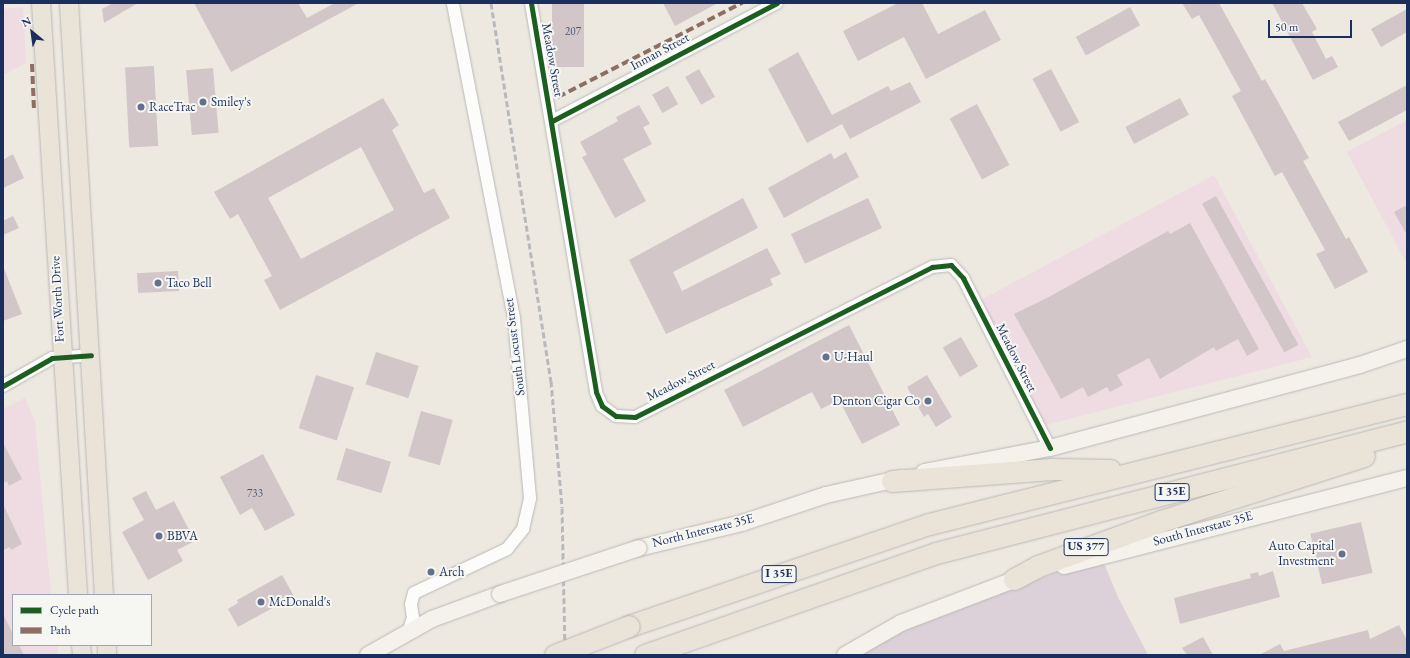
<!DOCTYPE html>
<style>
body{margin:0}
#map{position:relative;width:1410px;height:658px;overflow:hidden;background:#ede9e0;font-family:"EB Garamond",serif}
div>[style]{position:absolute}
.built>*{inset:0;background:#efdbe2}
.industrial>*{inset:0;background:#dcd1d8}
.building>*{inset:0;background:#d2c6c8;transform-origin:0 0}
.roads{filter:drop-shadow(0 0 1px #b9b8b7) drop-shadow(0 0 1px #b9b8b7)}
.street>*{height:12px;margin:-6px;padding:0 6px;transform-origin:6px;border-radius:6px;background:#fcfcfa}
.secondary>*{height:16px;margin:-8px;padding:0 8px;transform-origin:8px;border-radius:8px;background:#f5f2ec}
.primary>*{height:18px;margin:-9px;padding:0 9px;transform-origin:9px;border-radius:9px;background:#eae3d8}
.highway>*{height:21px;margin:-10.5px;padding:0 10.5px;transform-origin:10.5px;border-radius:10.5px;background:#eae3d8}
.rail>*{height:3px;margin-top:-1.5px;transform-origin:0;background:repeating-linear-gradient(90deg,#b7b9bc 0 6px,transparent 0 9px)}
.bridges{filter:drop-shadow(0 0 1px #b9b8b7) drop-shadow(0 0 1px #b9b8b7)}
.secondary-bridge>*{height:16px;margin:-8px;padding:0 8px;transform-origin:8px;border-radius:8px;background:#f5f2ec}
.highway-bridge>*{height:21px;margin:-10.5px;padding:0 10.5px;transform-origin:10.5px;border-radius:10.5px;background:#eae3d8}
.quiet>*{height:4px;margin-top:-2px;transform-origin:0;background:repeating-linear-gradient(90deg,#8d6e63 0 8px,transparent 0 12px)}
.cycleway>*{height:5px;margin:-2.5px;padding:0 2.5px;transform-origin:2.5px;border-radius:2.5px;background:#1b5e20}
.dots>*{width:11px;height:11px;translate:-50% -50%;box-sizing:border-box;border:2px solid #f6f6f2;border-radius:50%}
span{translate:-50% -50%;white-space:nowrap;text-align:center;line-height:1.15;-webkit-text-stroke:4px #f6f6f2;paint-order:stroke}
.number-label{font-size:11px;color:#495578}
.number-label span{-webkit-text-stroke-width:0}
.shield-label span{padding:1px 3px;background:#f6f6f2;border:1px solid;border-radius:3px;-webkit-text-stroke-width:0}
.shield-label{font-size:12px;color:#1b2f5e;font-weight:700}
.street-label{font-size:13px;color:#1b2f5e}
.poi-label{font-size:13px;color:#1b2f5e}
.left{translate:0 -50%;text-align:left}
.right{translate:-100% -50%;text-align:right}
.frame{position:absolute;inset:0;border:4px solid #1b2f5e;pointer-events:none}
.legend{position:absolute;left:12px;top:594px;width:140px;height:52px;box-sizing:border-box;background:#f6f6f2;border:1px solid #9ea6b7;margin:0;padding:5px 7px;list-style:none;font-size:12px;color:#1b2f5e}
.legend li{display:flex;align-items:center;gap:8px;height:20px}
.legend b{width:20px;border:1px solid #9ea6b7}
.north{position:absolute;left:12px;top:12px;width:40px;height:40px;-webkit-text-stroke:3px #f6f6f2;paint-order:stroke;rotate:331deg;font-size:11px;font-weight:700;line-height:16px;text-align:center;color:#1b2f5e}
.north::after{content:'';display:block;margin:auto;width:14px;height:18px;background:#1b2f5e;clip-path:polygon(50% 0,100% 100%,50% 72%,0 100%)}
.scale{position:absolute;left:1268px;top:20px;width:84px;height:18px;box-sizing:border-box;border:2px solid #1b2f5e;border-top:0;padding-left:5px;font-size:12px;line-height:14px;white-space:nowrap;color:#1b2f5e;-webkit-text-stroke:3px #f6f6f2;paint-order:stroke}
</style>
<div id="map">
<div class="built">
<div style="clip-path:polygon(23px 7px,26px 63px,3px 75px,3px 9px)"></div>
<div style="clip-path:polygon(1407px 120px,1407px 264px,1347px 152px)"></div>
<div style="clip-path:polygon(1214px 175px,1312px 357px,1045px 425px,979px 301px)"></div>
<div style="clip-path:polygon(25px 398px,35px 422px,51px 595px,13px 595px,13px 645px,57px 645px,58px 655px,3px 655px,3px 409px)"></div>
</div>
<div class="industrial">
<div style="clip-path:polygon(1101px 556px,1118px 597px,1148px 655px,842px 655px,869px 641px)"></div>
</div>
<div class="building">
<div style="clip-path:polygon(113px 3px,138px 3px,104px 23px,102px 9px)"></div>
<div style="clip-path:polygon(194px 3px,298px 3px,307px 18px,335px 3px,359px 3px,231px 72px)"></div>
<div style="left:552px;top:3px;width:32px;height:64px"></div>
<div style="clip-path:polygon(663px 3px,718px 3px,675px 26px)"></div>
<div style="clip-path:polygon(898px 3px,922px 3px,938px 34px,985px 10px,1001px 40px,926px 79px,904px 37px,858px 61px,843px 31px)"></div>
<div style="clip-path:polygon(1182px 3px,1219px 3px,1262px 81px,1265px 79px,1277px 100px,1309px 158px,1303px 161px,1346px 239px,1349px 237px,1368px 272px,1335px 289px,1316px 254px,1325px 250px,1282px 172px,1275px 176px,1232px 96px,1241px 91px,1199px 15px,1192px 19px)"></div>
<div style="clip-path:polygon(1272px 3px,1302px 3px,1317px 29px,1312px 32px,1326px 59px,1332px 56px,1338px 67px,1313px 80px)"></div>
<div style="left:1130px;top:7px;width:21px;height:62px;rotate:61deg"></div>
<div style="clip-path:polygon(1407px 9px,1407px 32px,1381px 47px,1371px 29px)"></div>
<div style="clip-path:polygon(798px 52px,832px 115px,888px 86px,891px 91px,910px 82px,921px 102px,850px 139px,842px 124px,807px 143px,768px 69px)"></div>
<div style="left:154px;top:66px;width:80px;height:29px;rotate:87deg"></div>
<div style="left:213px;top:68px;width:65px;height:27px;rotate:85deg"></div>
<div style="left:699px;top:69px;width:32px;height:16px;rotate:60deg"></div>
<div style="left:1051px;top:69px;width:60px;height:21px;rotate:62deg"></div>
<div style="clip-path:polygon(1407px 85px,1407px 110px,1349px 141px,1338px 122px)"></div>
<div style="left:668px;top:86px;width:21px;height:18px;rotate:61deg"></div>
<div style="clip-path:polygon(evenodd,383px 98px,399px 125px,392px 130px,424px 193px,434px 188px,450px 218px,280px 310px,264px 280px,272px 276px,238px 214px,230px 219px,214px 192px,383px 98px,361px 147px,394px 210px,301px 259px,268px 198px,361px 147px)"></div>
<div style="left:1180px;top:98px;width:19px;height:62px;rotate:62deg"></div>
<div style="left:977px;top:104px;width:69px;height:31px;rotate:62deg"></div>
<div style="clip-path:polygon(639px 105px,650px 124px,643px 127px,652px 144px,623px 159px,646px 201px,615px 218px,582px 157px,587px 155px,580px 142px,618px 121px,616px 117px)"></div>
<div style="clip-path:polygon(846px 152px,859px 177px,784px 218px,768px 188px,831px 153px,834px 159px)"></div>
<div style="clip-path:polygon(13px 154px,24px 178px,3px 188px,3px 160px)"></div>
<div style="left:1216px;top:196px;width:170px;height:16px;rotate:61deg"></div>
<div style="clip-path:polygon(743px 198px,758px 228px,673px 272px,682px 291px,767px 248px,781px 274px,770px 279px,773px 285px,666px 334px,629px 260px)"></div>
<div style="left:868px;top:198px;width:33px;height:85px;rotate:65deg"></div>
<div style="clip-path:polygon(1407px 205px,1407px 235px,1394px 212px)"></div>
<div style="clip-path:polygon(13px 216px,19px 228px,3px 235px,3px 221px)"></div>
<div style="clip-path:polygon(1190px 223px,1259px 349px,1247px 356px,1238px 339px,1216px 351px,1214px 347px,1160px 379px,1149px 358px,1117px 375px,1123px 385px,1110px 392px,1107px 387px,1088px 397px,1083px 387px,1061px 399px,1014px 314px,1047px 298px,1168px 231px,1170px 234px)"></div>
<div style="clip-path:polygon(3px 266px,22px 314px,3px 321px)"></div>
<div style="left:178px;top:271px;width:20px;height:41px;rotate:87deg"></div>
<div style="clip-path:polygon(849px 325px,900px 425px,862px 444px,839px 400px,821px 409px,812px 392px,743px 427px,724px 390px)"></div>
<div style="left:961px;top:337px;width:34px;height:21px;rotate:60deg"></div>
<div style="left:376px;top:352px;width:45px;height:34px;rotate:18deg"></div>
<div style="left:316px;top:375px;width:40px;height:56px;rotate:18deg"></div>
<div style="clip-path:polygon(927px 375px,952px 417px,936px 427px,928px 414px,924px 417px,907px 387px)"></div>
<div style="left:421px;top:411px;width:33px;height:47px;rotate:16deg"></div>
<div style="clip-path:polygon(3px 443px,22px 479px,9px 486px,7px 481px,3px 483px)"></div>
<div style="left:346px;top:448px;width:47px;height:33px;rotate:17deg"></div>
<div style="clip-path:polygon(263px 454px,295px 515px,265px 531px,252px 508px,240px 515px,220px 477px)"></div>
<div style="clip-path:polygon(146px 491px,156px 510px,174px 501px,195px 541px,177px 550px,183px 561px,148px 580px,122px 532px,144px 520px,132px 498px)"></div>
<div style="clip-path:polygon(3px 504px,22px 544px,11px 550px,10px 547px,3px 550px)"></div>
<div style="left:1361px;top:522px;width:52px;height:52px;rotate:77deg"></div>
<div style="clip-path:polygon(1273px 571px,1280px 597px,1180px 624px,1174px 598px,1251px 578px,1250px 574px,1258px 572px,1259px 576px)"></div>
<div style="clip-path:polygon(282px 575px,294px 596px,238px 627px,228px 609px,238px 603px,237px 600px)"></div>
<div style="clip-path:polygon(3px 614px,13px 634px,13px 645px,19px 645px,24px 655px,3px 655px)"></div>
<div style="clip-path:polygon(1399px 625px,1407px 640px,1407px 655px,1259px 655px,1280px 644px,1284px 651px,1368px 630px,1370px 639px)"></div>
<div style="clip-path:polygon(1203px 637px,1213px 655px,1187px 655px,1182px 648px)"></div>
</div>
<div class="roads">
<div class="street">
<div style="left:531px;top:3px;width:394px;rotate:80.5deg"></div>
<div style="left:596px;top:392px;width:15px;rotate:67deg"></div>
<div style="left:602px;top:406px;width:17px;rotate:36deg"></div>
<div style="left:616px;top:416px;width:19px;rotate:3deg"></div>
<div style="left:635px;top:417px;width:333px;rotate:-26.8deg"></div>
<div style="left:932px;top:267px;width:19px;rotate:-6deg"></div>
<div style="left:951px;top:265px;width:18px;rotate:47deg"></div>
<div style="left:963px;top:278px;width:191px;rotate:62.9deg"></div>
<div style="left:552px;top:121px;width:254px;rotate:-27.7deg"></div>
<div style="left:3px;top:386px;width:56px;rotate:-29.7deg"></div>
<div style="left:52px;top:358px;width:39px;rotate:-4deg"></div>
<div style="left:409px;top:630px;width:13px;rotate:-72deg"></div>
<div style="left:413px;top:618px;width:14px;rotate:-98deg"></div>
<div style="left:411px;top:604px;width:11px;rotate:-75deg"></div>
<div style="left:414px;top:593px;width:103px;rotate:-25.3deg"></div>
<div style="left:507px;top:549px;width:26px;rotate:-51deg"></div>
<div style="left:523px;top:529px;width:32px;rotate:-77deg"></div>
<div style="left:530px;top:498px;width:181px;rotate:-95.1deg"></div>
<div style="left:514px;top:318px;width:321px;rotate:-101deg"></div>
</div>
<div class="secondary">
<div style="left:924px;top:472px;width:128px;rotate:-10.8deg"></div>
<div style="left:1050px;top:448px;width:321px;rotate:-15deg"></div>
<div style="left:1360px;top:365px;width:50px;rotate:-18.8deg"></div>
<div style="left:639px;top:548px;width:106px;rotate:-13.6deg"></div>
<div style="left:742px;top:523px;width:89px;rotate:-18.4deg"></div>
<div style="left:826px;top:495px;width:78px;rotate:-12.6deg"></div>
<div style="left:1064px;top:566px;width:354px;rotate:-14.4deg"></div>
<div style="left:368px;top:655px;width:73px;rotate:-29.4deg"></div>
<div style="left:432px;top:619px;width:72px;rotate:-20.2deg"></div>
<div style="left:845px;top:655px;width:64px;rotate:-29.7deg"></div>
<div style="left:901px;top:623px;width:132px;rotate:-20.9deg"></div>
</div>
<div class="primary">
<div style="left:41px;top:3px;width:593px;rotate:86.42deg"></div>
<div style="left:69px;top:3px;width:593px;rotate:86.62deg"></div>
<div style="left:81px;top:645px;width:10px;rotate:84deg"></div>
<div style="left:107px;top:645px;width:10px;rotate:90deg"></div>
</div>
<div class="highway">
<div style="left:892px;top:481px;width:160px;rotate:-4.3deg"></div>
<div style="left:1052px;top:469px;width:58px;rotate:1deg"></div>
<div style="left:1014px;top:579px;width:27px;rotate:-28deg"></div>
<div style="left:1038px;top:566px;width:131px;rotate:-20.1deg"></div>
<div style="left:1161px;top:521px;width:213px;rotate:-17.8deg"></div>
<div style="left:629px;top:626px;width:317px;rotate:-18.8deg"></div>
<div style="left:929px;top:524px;width:493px;rotate:-14.1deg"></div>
<div style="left:645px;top:655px;width:308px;rotate:-19.3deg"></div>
<div style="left:936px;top:553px;width:487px;rotate:-14.5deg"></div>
</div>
</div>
<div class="rail">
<div style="left:491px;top:3px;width:383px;rotate:81deg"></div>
<div style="left:551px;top:381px;width:127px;rotate:85deg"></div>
<div style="left:562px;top:508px;width:147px;rotate:88.8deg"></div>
</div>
<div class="bridges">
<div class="secondary-bridge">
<div style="left:500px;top:594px;width:146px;rotate:-18.3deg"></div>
</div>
<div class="highway-bridge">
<div style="left:555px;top:655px;width:79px;rotate:-21.4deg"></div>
</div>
</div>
<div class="quiet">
<div style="left:32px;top:64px;width:45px;rotate:87.5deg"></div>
<div style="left:558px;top:97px;width:207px;rotate:-27.1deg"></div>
</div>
<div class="cycleway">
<div style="left:531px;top:3px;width:394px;rotate:80.5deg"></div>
<div style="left:596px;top:392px;width:15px;rotate:67deg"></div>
<div style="left:602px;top:406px;width:17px;rotate:36deg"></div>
<div style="left:616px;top:416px;width:19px;rotate:3deg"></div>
<div style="left:635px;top:417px;width:333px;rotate:-26.8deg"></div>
<div style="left:932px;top:267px;width:19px;rotate:-6deg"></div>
<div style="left:951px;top:265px;width:18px;rotate:47deg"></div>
<div style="left:963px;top:278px;width:191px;rotate:62.9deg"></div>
<div style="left:552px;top:121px;width:254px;rotate:-27.7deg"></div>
<div style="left:3px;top:386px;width:56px;rotate:-29.7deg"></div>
<div style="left:52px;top:358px;width:39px;rotate:-4deg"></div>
</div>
<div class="dots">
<div style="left:203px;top:102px;background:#64708c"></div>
<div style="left:141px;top:107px;background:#64708c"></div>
<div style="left:158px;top:283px;background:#64708c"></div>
<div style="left:826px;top:357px;background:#64708c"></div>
<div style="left:928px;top:401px;background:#64708c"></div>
<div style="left:159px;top:536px;background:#64708c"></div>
<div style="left:1342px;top:554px;background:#64708c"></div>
<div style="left:431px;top:572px;background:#64708c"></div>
<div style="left:261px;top:602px;background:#64708c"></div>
</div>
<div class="number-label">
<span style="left:573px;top:31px">207</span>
<span style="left:255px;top:493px">733</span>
</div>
<div class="shield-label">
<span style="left:1172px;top:492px">I 35E</span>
<span style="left:1086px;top:547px">US 377</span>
<span style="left:779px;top:574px">I 35E</span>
</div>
<div class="street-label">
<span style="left:660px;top:52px;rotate:-28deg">Inman Street</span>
<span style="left:552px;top:60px;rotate:80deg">Meadow Street</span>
<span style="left:58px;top:299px;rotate:-93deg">Fort Worth Drive</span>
<span style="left:515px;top:347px;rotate:-97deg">South Locust Street</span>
<span style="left:1016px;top:358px;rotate:63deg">Meadow Street</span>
<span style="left:681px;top:381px;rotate:-27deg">Meadow Street</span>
<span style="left:1203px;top:529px;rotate:-15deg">South Interstate 35E</span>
<span style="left:703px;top:531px;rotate:-14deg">North Interstate 35E</span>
</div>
<div class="poi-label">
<span class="left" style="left:211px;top:102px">Smiley's</span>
<span class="left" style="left:149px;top:107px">RaceTrac</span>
<span class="left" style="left:166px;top:283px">Taco Bell</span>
<span class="left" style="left:834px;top:357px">U-Haul</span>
<span class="right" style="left:920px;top:401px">Denton Cigar Co</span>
<span class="left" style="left:167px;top:536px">BBVA</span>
<span class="right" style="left:1334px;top:554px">Auto Capital<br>Investment</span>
<span class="left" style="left:439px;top:572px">Arch</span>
<span class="left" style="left:269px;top:602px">McDonald's</span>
</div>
<div class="frame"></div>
<ul class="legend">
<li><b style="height:5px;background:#1b5e20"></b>Cycle path</li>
<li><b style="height:5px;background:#8d6e63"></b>Path</li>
</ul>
<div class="north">N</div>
<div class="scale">50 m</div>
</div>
